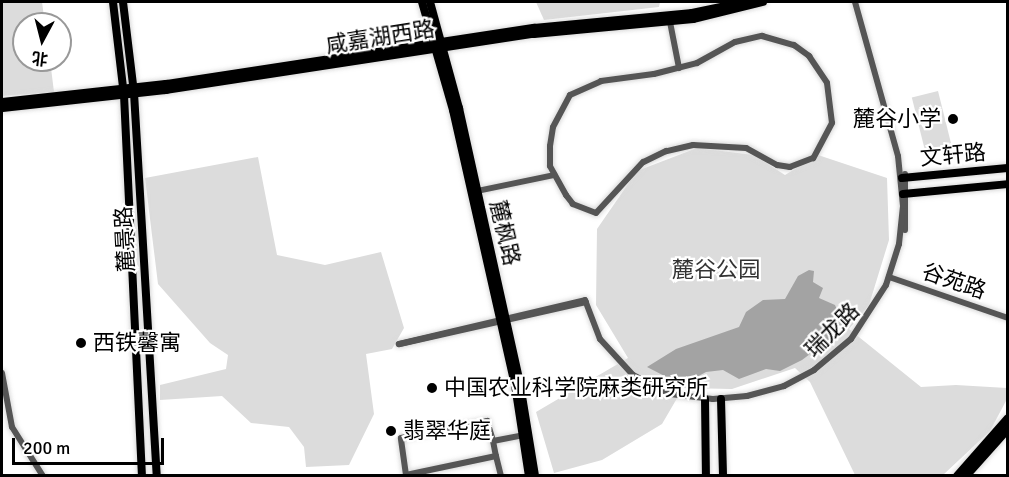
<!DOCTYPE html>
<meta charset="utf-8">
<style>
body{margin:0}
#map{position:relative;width:1009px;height:477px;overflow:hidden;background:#fff;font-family:Signika,"Noto Sans SC",sans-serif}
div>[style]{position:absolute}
.green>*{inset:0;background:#dcdcdc;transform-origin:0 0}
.water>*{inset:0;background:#a3a3a3}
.roads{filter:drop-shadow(0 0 2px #dbdbdb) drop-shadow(0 0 2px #dbdbdb)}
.minor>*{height:6px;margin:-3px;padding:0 3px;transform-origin:3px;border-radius:3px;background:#555}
.major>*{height:8px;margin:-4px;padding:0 4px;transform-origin:4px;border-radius:4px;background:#000}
.dots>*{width:16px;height:16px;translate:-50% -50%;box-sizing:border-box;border:3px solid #fff;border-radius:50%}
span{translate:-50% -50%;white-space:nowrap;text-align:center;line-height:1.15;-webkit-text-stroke:4.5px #fff;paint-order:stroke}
.street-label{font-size:22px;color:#000}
.poi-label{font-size:22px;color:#000}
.right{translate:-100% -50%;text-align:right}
.left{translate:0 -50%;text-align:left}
.park-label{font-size:22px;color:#333}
.frame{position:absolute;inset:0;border:3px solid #000;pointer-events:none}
.north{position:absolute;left:12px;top:12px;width:60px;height:60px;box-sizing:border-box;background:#fff;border:2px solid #999;border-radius:50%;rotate:187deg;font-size:16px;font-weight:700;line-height:24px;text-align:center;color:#000}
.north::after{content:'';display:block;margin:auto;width:21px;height:27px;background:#000;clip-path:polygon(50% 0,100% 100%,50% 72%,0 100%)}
.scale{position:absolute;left:12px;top:438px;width:152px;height:27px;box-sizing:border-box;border:3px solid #000;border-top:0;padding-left:8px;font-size:18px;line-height:21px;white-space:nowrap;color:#000;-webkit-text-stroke:4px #fff;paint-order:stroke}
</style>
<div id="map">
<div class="green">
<div style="clip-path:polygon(2px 2px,42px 2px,45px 24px,24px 24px,24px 60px,50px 60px,54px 92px,2px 96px)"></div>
<div style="clip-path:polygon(536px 2px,660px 2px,659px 7px,544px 20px)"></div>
<div style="left:938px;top:91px;width:59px;height:27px;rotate:76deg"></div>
<div style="clip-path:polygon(697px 148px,754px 155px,785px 175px,818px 155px,887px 178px,889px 240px,869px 305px,849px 329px,921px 387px,956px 385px,1007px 388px,1007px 399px,990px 431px,943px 475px,855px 475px,810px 382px,795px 368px,732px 389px,683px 388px,662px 424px,602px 460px,554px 473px,536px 412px,628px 358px,596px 305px,597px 229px,637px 171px)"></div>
<div style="clip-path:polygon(258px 157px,277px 255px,325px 265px,381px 252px,404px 328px,392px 349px,366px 354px,374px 414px,349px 465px,306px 467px,304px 447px,289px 427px,251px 423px,222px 396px,160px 400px,160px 385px,226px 369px,228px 355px,210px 343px,158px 284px,145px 178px)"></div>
</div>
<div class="water">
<div style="clip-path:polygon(809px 270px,814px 271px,813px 282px,823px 288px,819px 298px,835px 305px,843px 324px,834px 336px,802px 360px,780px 371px,766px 369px,739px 379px,723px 370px,706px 372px,682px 385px,647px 367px,676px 349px,739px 327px,746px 312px,763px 300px,785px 299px,798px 276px)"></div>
</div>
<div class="roads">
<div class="minor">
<div style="left:670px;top:22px;width:47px;rotate:78.9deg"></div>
<div style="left:762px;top:36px;width:33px;rotate:16deg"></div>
<div style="left:794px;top:45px;width:19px;rotate:36deg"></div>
<div style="left:809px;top:56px;width:32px;rotate:56deg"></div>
<div style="left:827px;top:83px;width:40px;rotate:82.9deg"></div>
<div style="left:832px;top:123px;width:40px;rotate:118deg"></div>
<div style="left:813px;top:158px;width:25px;rotate:159deg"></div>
<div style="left:790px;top:167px;width:13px;rotate:-171deg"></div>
<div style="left:777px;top:165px;width:35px;rotate:-151deg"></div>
<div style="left:746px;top:148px;width:53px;rotate:-176.8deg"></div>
<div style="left:693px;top:145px;width:28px;rotate:167deg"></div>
<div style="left:666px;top:151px;width:25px;rotate:154deg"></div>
<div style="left:643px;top:162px;width:69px;rotate:132.7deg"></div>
<div style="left:596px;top:213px;width:25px;rotate:-159deg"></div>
<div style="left:573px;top:204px;width:11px;rotate:-128deg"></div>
<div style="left:566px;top:195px;width:33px;rotate:-119deg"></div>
<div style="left:550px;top:166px;width:20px;rotate:-90deg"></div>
<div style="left:550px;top:146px;width:19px;rotate:-81deg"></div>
<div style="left:553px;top:127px;width:36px;rotate:-62deg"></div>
<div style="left:570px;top:95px;width:34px;rotate:-24deg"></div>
<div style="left:601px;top:81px;width:53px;rotate:-7.5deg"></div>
<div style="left:654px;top:74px;width:44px;rotate:-14.3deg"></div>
<div style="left:697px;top:63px;width:43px;rotate:-28.9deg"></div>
<div style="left:735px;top:42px;width:28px;rotate:-13deg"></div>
<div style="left:905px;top:174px;width:56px;rotate:90deg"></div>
<div style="left:477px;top:191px;width:79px;rotate:-11.7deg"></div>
<div style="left:889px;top:277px;width:126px;rotate:19deg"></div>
<div style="left:586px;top:302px;width:192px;rotate:167.3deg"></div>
<div style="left:399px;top:344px;width:191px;rotate:-13.3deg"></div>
<div style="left:585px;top:300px;width:42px;rotate:69deg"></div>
<div style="left:600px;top:339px;width:49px;rotate:47.5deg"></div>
<div style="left:633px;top:375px;width:42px;rotate:27.2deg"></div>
<div style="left:670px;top:394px;width:43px;rotate:6.6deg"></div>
<div style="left:713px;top:399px;width:34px;rotate:-5deg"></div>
<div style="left:747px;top:396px;width:38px;rotate:-15deg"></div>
<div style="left:784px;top:386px;width:34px;rotate:-28deg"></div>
<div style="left:814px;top:370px;width:48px;rotate:-40deg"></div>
<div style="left:851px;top:339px;width:64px;rotate:-57.1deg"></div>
<div style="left:886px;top:285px;width:43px;rotate:-72.4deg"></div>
<div style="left:899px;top:244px;width:38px;rotate:-84deg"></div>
<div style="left:903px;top:206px;width:50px;rotate:-95.7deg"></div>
<div style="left:898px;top:156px;width:160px;rotate:-105.6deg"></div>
<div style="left:2px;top:373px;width:55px;rotate:79.5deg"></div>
<div style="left:12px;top:427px;width:58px;rotate:57.7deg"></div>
<div style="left:493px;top:441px;width:15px;rotate:79deg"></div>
<div style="left:496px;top:456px;width:92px;rotate:168.1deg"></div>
<div style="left:406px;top:475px;width:37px;rotate:-98deg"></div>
<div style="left:401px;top:438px;width:88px;rotate:-11.2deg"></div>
<div style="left:487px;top:421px;width:21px;rotate:73deg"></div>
<div style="left:493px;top:441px;width:31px;rotate:-11deg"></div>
<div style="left:496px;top:456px;width:21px;rotate:76deg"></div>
</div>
<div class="major">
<div style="left:113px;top:2px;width:94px;rotate:83.3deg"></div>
<div style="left:124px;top:95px;width:381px;rotate:87.3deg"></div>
<div style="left:123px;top:2px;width:92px;rotate:83.1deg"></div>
<div style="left:134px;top:93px;width:384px;rotate:86.6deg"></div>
<div style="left:422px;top:2px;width:112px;rotate:74deg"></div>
<div style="left:453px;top:110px;width:282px;rotate:77.3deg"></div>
<div style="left:515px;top:385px;width:92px;rotate:81.3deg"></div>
<div style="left:430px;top:2px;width:110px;rotate:74.7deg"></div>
<div style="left:459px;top:108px;width:283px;rotate:77.5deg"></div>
<div style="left:520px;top:384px;width:93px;rotate:80.7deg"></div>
<div style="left:2px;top:102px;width:165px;rotate:-6.3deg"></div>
<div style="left:166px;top:84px;width:372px;rotate:-8.7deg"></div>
<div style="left:534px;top:28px;width:159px;rotate:-5.4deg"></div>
<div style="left:692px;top:13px;width:53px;rotate:-11.9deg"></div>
<div style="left:2px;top:108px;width:165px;rotate:-6.3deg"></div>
<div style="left:166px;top:90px;width:372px;rotate:-8.7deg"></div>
<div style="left:534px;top:34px;width:160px;rotate:-5.4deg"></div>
<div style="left:693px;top:19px;width:72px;rotate:-13.7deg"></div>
<div style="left:902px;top:178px;width:106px;rotate:-5.4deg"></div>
<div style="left:903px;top:194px;width:105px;rotate:-5.4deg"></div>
<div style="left:705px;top:399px;width:77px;rotate:89.3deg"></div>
<div style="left:721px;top:399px;width:77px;rotate:88.5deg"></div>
<div style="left:957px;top:476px;width:77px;rotate:-48.7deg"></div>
<div style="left:966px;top:476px;width:63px;rotate:-48.2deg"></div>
</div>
</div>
<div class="dots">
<div style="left:953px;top:119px;background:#000"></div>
<div style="left:81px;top:343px;background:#000"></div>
<div style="left:432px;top:388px;background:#000"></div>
<div style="left:391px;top:431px;background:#000"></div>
</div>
<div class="street-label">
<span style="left:380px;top:37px;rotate:-9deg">咸嘉湖西路</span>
<span style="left:953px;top:155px;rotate:-5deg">文轩路</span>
<span style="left:505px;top:233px;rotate:77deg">麓枫路</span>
<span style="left:125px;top:239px;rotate:-93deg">麓景路</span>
<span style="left:954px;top:281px;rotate:19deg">谷苑路</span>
<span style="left:832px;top:330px;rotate:-45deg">瑞龙路</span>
</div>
<div class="poi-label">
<span class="right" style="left:941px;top:119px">麓谷小学</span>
<span class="left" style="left:93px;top:343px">西铁馨寓</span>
<span class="left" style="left:444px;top:388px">中国农业科学院麻类研究所</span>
<span class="left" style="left:403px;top:431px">翡翠华庭</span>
</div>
<div class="park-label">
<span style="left:716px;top:270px">麓谷公园</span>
</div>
<div class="frame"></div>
<div class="north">北</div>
<div class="scale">200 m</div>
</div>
